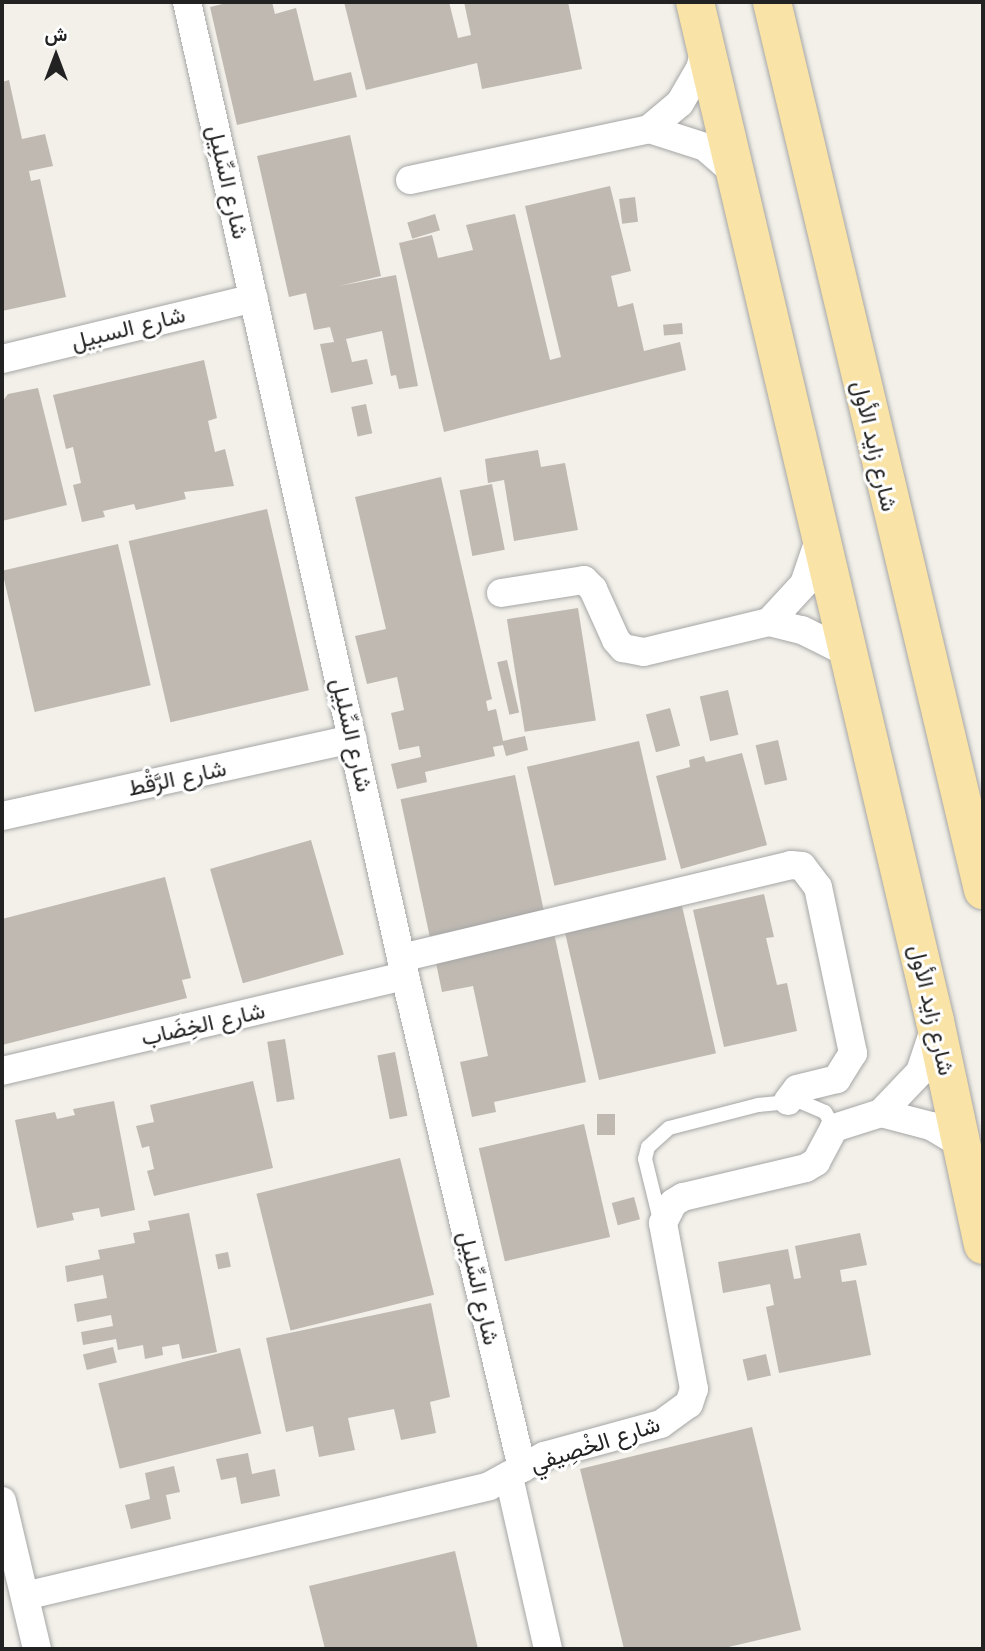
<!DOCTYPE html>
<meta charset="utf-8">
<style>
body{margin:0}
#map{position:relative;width:985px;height:1651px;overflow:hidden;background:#f2f0e9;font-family:Helvetica,Vazirmatn,sans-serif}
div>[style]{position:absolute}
.building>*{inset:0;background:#bfb9b2;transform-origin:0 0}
.roads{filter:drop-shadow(0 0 2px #a6a6a6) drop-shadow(0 0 2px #a6a6a6)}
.service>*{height:14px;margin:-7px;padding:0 7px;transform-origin:7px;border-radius:7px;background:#fff}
.minor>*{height:28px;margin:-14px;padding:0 14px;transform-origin:14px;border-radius:14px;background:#fff}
.primary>*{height:38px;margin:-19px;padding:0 19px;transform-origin:19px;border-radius:19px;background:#f9e3a7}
span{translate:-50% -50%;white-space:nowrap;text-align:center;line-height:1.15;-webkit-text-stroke:6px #fff;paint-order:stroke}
.street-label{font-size:23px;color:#222}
.frame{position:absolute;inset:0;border:4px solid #222;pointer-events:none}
.north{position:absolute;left:21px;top:21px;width:70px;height:70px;-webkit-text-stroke:5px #fff;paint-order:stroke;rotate:0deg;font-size:19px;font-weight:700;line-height:28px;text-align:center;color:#222}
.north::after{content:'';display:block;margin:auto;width:24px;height:32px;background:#222;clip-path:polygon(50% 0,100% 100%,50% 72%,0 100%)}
</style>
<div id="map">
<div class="building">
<div style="clip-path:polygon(231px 2px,272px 2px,275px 14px,296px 8px,314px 81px,351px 72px,357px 97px,237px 125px,210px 7px)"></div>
<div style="clip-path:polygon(344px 2px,449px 2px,458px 38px,471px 35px,464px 2px,568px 2px,582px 69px,482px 89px,477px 63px,366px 90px)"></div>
<div style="clip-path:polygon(9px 80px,22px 139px,45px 134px,53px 166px,29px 171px,31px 181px,40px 179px,66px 297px,2px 311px,2px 82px)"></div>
<div style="clip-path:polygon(350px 135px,381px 276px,339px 286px,396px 275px,418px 386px,399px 389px,396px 375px,391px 376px,382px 331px,346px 339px,352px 362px,367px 359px,373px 384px,331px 393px,320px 344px,334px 342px,330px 327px,314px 330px,306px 293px,289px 297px,257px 156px)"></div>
<div style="clip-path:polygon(610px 186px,631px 271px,611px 276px,618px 307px,633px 303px,644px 351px,680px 342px,686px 370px,444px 432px,399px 243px,432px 235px,438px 258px,473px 250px,466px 225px,515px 214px,550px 360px,561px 357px,525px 206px)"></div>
<div style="left:635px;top:197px;width:25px;height:16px;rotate:83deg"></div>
<div style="left:435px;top:214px;width:17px;height:29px;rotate:73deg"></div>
<div style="left:682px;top:323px;width:11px;height:19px;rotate:85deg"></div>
<div style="clip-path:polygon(204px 360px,217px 418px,208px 421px,215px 452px,225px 449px,234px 486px,184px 492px,186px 499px,136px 510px,134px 504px,103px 511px,105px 517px,82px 522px,73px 485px,81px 483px,73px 447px,66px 449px,53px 395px)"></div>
<div style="clip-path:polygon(38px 388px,67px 505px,2px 521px,2px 402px,8px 394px)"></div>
<div style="left:366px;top:404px;width:30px;height:15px;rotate:78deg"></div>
<div style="clip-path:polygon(538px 450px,541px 467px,565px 463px,578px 530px,514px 541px,504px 480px,488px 483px,485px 459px)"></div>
<div style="clip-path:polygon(441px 477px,492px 699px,486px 701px,488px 711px,496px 709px,503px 741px,525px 736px,528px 750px,506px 756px,503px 745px,493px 747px,495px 756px,425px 772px,427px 782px,397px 789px,391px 764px,421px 757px,419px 746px,399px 750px,391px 713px,404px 710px,397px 677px,367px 684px,355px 636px,386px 629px,355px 497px)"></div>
<div style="left:492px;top:484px;width:67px;height:33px;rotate:79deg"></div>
<div style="left:267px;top:509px;width:186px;height:142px;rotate:77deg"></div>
<div style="left:118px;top:544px;width:145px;height:119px;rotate:77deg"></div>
<div style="left:578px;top:608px;width:114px;height:72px;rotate:81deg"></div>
<div style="left:507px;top:660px;width:54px;height:10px;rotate:77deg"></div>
<div style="left:728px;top:690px;width:46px;height:29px;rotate:77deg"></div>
<div style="left:670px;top:708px;width:39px;height:25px;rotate:75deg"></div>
<div style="left:778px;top:740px;width:41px;height:23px;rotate:77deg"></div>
<div style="left:639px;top:741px;width:122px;height:115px;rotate:77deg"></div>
<div style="clip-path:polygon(742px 753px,767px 845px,681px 869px,656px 776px,690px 767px,689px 760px,704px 756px,706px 762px)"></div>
<div style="left:515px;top:775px;width:140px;height:117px;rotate:78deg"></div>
<div style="left:311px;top:840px;width:119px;height:105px;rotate:74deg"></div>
<div style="clip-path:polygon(165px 877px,191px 978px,182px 980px,187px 998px,2px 1045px,2px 919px)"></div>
<div style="clip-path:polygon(764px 894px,774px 937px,766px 938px,777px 985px,787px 983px,797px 1031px,724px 1047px,693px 910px)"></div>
<div style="left:682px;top:906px;width:151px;height:120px;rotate:77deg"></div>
<div style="clip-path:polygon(554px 933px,586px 1082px,494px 1102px,496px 1112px,472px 1117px,460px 1062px,488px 1056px,473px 986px,442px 992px,435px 958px)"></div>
<div style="left:285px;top:1039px;width:61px;height:18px;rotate:81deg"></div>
<div style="left:395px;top:1052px;width:65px;height:18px;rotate:79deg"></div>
<div style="clip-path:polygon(253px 1081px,273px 1168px,154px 1196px,147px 1171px,154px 1169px,149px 1146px,142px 1148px,136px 1126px,154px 1122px,150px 1105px)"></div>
<div style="clip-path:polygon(114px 1101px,135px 1210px,101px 1217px,99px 1208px,72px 1213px,74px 1220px,37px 1228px,15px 1120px,55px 1112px,57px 1119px,75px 1115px,73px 1109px)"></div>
<div style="left:597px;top:1114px;width:18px;height:21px"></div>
<div style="left:584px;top:1124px;width:116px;height:108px;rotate:77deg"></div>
<div style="left:400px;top:1158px;width:141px;height:148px;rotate:76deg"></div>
<div style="left:634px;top:1197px;width:23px;height:23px;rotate:75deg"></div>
<div style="clip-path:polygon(189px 1213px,217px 1352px,182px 1359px,179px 1344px,162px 1347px,163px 1355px,145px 1359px,143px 1345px,118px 1350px,116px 1339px,83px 1345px,81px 1332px,113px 1326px,111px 1315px,77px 1322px,74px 1304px,107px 1298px,103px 1275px,67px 1282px,65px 1266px,100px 1259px,98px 1250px,135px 1243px,133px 1233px,150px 1230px,148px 1221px)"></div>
<div style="clip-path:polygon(860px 1233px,867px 1265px,840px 1270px,842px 1282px,856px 1280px,871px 1355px,779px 1373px,766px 1307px,774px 1305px,770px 1284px,723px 1293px,718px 1262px,788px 1249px,794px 1279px,801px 1278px,795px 1246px)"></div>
<div style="left:228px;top:1252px;width:15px;height:13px;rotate:79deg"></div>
<div style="clip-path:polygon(431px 1303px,450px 1397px,430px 1402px,436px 1433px,401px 1440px,394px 1409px,348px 1418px,355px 1450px,319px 1457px,313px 1426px,286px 1432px,266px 1338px)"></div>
<div style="left:113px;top:1347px;width:16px;height:31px;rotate:76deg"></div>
<div style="left:240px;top:1348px;width:88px;height:146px;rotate:76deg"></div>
<div style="left:766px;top:1354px;width:22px;height:24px;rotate:77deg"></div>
<div style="clip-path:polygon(752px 1427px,801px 1630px,720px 1649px,624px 1649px,580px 1469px)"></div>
<div style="clip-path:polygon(248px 1453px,252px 1474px,275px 1469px,280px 1496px,241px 1504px,236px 1477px,221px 1480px,216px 1459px)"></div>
<div style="clip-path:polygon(174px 1466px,180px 1492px,166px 1495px,171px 1519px,131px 1529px,125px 1505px,150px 1499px,145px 1473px)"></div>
<div style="clip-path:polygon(455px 1551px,478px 1649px,325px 1649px,309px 1586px)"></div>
</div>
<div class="roads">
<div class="service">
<div style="left:661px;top:1224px;width:67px;rotate:-103.8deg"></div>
<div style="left:645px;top:1159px;width:12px;rotate:-76deg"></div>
<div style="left:648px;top:1147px;width:28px;rotate:-42deg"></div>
<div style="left:669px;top:1128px;width:92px;rotate:-14.5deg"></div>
<div style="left:758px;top:1105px;width:41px;rotate:-5.6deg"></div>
<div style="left:799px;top:1101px;width:28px;rotate:23deg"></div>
<div style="left:825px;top:1112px;width:18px;rotate:61deg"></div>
</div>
<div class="minor">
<div style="left:187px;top:2px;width:998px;rotate:77.38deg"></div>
<div style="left:405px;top:976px;width:506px;rotate:76.62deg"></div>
<div style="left:649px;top:129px;width:40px;rotate:-40deg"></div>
<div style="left:680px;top:103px;width:39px;rotate:-60deg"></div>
<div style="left:700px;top:69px;width:21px;rotate:-76deg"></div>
<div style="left:410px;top:180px;width:244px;rotate:-12deg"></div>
<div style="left:649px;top:129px;width:59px;rotate:17.8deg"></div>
<div style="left:705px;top:147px;width:40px;rotate:41deg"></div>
<div style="left:2px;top:359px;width:259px;rotate:-13.6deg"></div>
<div style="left:501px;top:593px;width:84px;rotate:-8.9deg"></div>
<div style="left:584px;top:580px;width:13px;rotate:45deg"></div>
<div style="left:593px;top:589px;width:56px;rotate:65.7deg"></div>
<div style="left:616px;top:640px;width:11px;rotate:49deg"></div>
<div style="left:623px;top:648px;width:21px;rotate:11deg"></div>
<div style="left:644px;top:652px;width:129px;rotate:-13.5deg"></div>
<div style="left:769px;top:622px;width:52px;rotate:-47.4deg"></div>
<div style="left:804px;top:584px;width:50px;rotate:-71.2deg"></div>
<div style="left:769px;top:622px;width:34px;rotate:14deg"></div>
<div style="left:802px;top:630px;width:51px;rotate:26.6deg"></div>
<div style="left:2px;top:816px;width:359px;rotate:-12.4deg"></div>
<div style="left:401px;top:958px;width:401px;rotate:-13.4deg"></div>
<div style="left:791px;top:865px;width:11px;rotate:5deg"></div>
<div style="left:802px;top:866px;width:26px;rotate:53deg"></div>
<div style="left:818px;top:887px;width:170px;rotate:78.1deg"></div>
<div style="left:853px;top:1053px;width:31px;rotate:122deg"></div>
<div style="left:837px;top:1079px;width:41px;rotate:166deg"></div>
<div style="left:797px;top:1089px;width:15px;rotate:127deg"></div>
<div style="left:2px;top:1071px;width:414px;rotate:-13.3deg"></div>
<div style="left:881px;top:1113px;width:57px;rotate:-46.4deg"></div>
<div style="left:920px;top:1072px;width:44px;rotate:-71.6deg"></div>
<div style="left:509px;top:1477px;width:176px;rotate:77.2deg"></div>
<div style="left:2px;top:1501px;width:152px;rotate:76.7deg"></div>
<div style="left:25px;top:1596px;width:477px;rotate:-13.3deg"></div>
<div style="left:489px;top:1486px;width:63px;rotate:-28.6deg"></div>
<div style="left:544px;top:1456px;width:121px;rotate:-15.3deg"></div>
<div style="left:661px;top:1424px;width:34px;rotate:-36deg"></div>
<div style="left:689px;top:1404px;width:16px;rotate:-72deg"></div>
<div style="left:694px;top:1389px;width:169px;rotate:-100.6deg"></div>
<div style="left:663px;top:1223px;width:22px;rotate:-63deg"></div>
<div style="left:673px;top:1203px;width:12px;rotate:-31deg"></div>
<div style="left:683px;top:1197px;width:126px;rotate:-13.3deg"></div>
<div style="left:806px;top:1168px;width:12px;rotate:-31deg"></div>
<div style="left:816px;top:1162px;width:38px;rotate:-62deg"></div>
<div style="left:834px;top:1128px;width:49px;rotate:-17.7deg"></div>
<div style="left:881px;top:1113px;width:52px;rotate:14.6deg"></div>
<div style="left:931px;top:1126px;width:35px;rotate:31deg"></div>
</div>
<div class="primary">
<div style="left:695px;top:2px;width:1047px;rotate:76.75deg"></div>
<div style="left:935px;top:1021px;width:229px;rotate:77.9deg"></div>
<div style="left:772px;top:2px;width:913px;rotate:76.63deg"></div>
</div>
</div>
<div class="street-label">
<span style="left:228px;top:182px;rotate:77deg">شارع السِّلِيل</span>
<span style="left:128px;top:328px;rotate:-14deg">شارع السبيل</span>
<span style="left:875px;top:446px;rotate:77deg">شارع زايد الأول</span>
<span style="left:352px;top:735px;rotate:77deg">شارع السِّلِيل</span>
<span style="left:177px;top:778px;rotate:-12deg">شارع الرَّقْط</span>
<span style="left:932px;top:1010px;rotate:77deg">شارع زايد الأول</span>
<span style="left:203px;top:1024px;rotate:-13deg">شارع الخِضَاب</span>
<span style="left:479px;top:1288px;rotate:77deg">شارع السِّلِيل</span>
<span style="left:595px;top:1444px;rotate:-18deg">شارع الخْصِيفي</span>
</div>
<div class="frame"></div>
<div class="north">ش</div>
</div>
